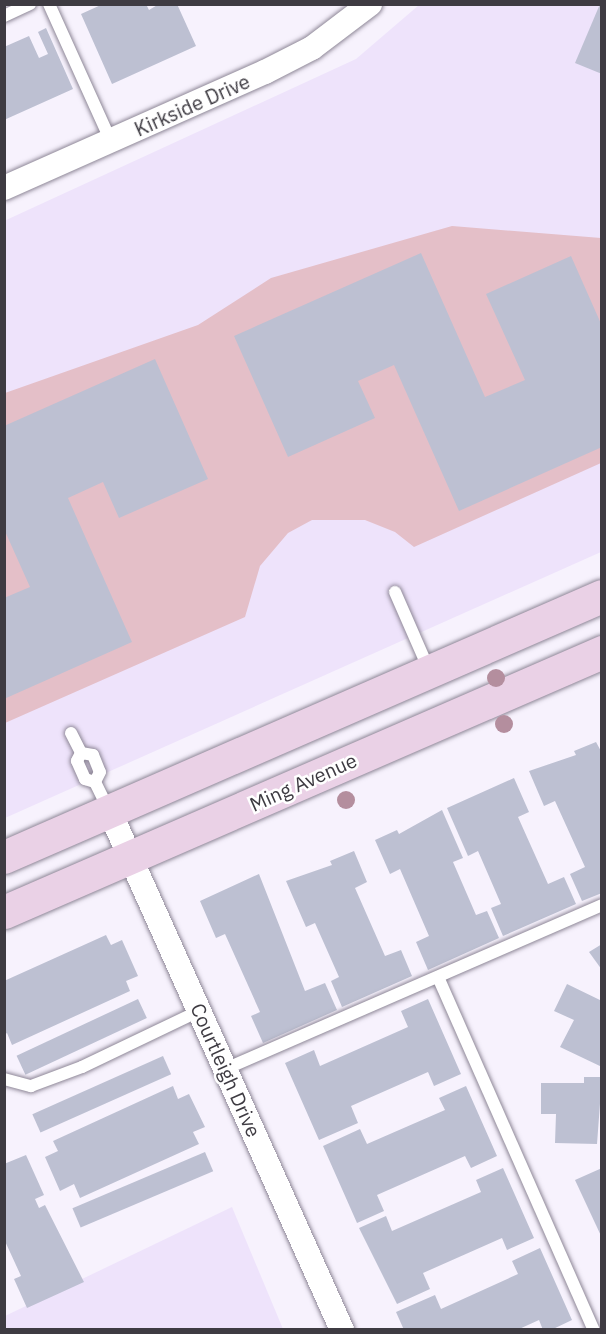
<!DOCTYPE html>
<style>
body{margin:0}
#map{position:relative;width:606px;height:1334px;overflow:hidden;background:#f7f2fd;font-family:"IBM Plex Sans",sans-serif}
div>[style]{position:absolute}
.built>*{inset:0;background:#eee3fb}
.green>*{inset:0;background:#e4bfc8}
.building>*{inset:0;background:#bdc0d2;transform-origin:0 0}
.roads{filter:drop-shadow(0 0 2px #8e8797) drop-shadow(0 0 2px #8e8797)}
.service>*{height:12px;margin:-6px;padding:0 6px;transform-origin:6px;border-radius:6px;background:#fff}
.minor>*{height:24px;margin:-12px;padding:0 12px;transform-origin:12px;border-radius:12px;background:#fff}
.secondary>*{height:33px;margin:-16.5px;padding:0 16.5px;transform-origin:16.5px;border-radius:16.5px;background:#ead1e6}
.trees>*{width:18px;height:18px;margin:-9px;border-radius:50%;background:#b48e9e}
span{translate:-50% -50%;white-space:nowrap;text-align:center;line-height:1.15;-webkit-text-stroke:5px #fff;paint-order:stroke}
.street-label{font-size:20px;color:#3e3b42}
.frame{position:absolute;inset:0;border:6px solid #3e3b42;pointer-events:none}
</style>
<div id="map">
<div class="built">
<div style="clip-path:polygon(419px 5px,601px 5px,601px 552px,5px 818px,4px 221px,356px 59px)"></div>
<div style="clip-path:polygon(232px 1207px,283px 1329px,5px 1330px,5px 1316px)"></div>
</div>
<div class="green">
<div style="clip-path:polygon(452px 226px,601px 238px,601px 463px,414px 547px,395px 532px,365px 520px,312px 520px,288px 533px,260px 566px,245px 617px,5px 723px,5px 393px,198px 325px,271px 278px)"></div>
</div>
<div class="building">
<div style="clip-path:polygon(103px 4px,146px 4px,149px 10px,159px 4px,177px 4px,196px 46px,112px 84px,81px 14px)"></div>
<div style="clip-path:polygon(600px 4px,602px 4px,602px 74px,575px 63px)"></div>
<div style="clip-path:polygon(46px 28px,73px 89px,4px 120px,4px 47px,29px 36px,39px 58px,48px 54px,38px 32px)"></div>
<div style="clip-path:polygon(421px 253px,485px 397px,525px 380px,486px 294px,571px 256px,602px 326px,602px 447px,459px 511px,394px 365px,358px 381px,375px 418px,288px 457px,234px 336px)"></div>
<div style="clip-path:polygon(155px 359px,208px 479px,119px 518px,103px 482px,68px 498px,132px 642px,4px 699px,4px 598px,30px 587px,4px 529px,4px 426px)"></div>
<div style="clip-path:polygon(596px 742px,602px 753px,602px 893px,582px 901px,570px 874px,585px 867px,555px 801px,544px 806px,529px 771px,576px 755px,574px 751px)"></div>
<div style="clip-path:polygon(514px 778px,529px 812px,518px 817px,548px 884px,564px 877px,576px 904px,503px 936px,491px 908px,501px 904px,478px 851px,468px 856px,447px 808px)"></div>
<div style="clip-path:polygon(442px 810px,463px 858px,453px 862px,476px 915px,487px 911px,499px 938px,428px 970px,416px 942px,429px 936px,400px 869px,390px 874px,375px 840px,397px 830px,399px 834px)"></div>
<div style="clip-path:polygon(354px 851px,367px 882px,355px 888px,385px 956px,401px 950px,412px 976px,342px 1007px,331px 981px,339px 977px,315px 923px,306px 927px,286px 881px,332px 865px,330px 861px)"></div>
<div style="clip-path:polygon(259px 874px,305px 991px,325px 983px,337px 1010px,263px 1043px,251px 1016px,260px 1012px,225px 934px,216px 938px,200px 901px)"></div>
<div style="clip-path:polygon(106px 935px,111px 945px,122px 940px,138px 976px,126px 981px,130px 991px,12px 1045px,7px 1033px,4px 1035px,4px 981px)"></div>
<div style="clip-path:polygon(602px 944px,602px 970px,589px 952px)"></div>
<div style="clip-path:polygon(567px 984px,602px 1001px,602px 1067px,560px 1047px,574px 1020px,554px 1011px)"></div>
<div style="left:138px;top:999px;width:21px;height:134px;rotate:65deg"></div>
<div style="clip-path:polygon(428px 999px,461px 1074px,434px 1086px,428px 1072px,351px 1106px,358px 1123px,319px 1140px,285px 1063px,314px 1050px,320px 1066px,408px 1027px,401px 1011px)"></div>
<div style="left:163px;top:1056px;width:20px;height:143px;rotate:66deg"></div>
<div style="clip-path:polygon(584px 1077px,602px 1077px,597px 1144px,555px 1143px,556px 1114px,541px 1114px,541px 1083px,584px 1083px)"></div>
<div style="clip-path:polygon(173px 1086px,178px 1099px,189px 1094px,205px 1127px,193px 1132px,199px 1144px,80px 1198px,74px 1184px,60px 1191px,45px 1157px,58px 1151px,53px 1141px)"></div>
<div style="clip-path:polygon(466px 1086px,497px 1156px,471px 1168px,465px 1156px,377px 1195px,384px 1211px,357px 1223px,323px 1146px,360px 1129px,367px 1144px,445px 1110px,439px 1098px)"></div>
<div style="left:205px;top:1152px;width:21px;height:144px;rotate:67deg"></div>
<div style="clip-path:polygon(26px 1155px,44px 1195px,35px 1199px,39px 1208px,45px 1205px,84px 1282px,27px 1308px,14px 1279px,21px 1276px,4px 1239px,4px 1164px)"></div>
<div style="clip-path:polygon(503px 1168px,534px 1238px,507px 1250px,502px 1238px,423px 1273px,430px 1289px,397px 1304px,359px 1228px,386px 1216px,392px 1231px,481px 1192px,476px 1180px)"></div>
<div style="clip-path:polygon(602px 1168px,602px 1238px,575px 1180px)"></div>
<div style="clip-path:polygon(540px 1248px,572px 1320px,551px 1330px,543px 1330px,539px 1320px,517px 1330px,404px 1330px,396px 1312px,435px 1295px,441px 1309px,518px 1274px,512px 1261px)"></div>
</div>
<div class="roads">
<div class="service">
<div style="left:49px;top:4px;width:150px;rotate:65.7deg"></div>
<div style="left:4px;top:16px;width:29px;rotate:-25deg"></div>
<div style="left:395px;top:592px;width:85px;rotate:66.4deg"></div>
<div style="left:71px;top:733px;width:22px;rotate:63deg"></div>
<div style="left:81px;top:753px;width:9px;rotate:117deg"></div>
<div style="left:77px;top:761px;width:20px;rotate:66deg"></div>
<div style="left:85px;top:779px;width:10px;rotate:17deg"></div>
<div style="left:95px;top:782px;width:30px;rotate:64deg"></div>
<div style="left:81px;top:753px;width:12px;rotate:9deg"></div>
<div style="left:93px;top:755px;width:18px;rotate:68deg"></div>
<div style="left:100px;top:772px;width:11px;rotate:117deg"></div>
<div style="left:438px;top:977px;width:386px;rotate:66.2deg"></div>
<div style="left:225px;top:1069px;width:411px;rotate:-23.5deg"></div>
<div style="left:4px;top:1079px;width:28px;rotate:15deg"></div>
<div style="left:31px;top:1086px;width:54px;rotate:-20.4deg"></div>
<div style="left:82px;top:1067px;width:130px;rotate:-25.6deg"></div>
</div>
<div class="minor">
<div style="left:4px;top:188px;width:286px;rotate:-24deg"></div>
<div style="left:265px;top:72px;width:53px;rotate:-27.1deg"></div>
<div style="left:312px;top:48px;width:73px;rotate:-37.2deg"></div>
<div style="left:109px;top:810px;width:570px;rotate:65.86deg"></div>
</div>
<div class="secondary">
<div style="left:4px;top:857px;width:652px;rotate:-23.58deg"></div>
<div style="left:4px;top:912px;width:652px;rotate:-23.5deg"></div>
</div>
</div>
<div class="trees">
<div style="left:496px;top:678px"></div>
<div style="left:504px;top:724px"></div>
<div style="left:346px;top:800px"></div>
</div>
<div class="street-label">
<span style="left:192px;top:105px;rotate:-24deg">Kirkside Drive</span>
<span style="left:303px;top:782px;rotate:-24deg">Ming Avenue</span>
<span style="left:226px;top:1070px;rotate:66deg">Courtleigh Drive</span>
</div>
<div class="frame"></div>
</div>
